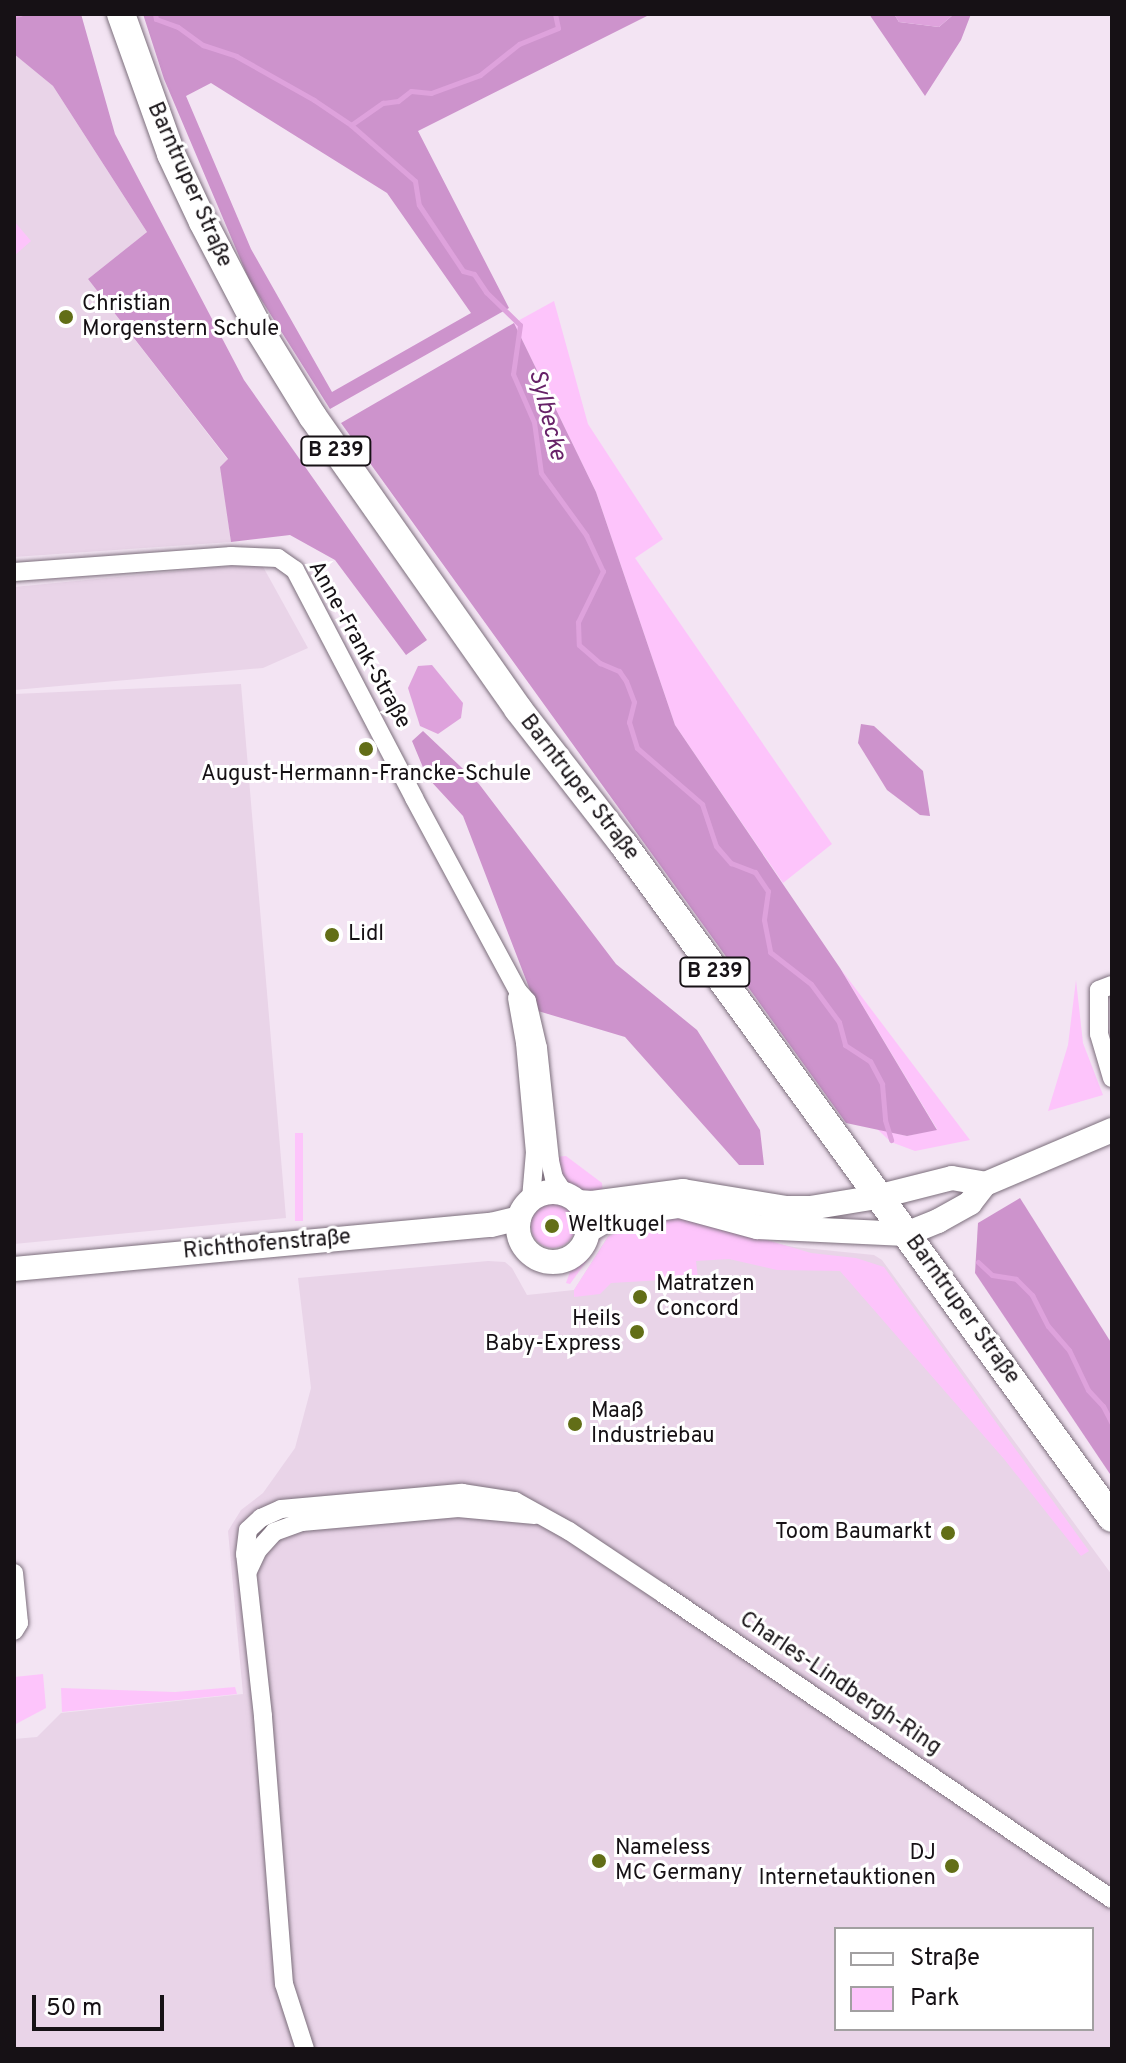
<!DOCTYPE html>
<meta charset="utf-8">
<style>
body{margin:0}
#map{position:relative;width:1126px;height:2063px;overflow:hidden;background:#f3e4f3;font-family:Overpass,sans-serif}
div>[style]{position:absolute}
.built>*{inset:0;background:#e9d4e8}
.green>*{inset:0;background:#fdc4fb;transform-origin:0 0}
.round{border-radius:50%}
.forest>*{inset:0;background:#cd93cc}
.water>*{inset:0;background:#dea2dc}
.stream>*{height:5px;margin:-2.5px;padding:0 2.5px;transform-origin:2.5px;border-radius:2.5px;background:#dea2dc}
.roads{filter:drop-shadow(0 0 2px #7c6f7c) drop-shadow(0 0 2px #7c6f7c)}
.street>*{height:18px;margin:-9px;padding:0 9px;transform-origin:9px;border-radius:9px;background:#fff}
.secondary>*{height:24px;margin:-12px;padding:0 12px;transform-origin:12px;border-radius:12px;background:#fff}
.secondary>.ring{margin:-12px;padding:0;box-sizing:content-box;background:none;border:24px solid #fff;border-radius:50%}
.primary>*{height:28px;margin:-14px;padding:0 14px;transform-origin:14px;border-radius:14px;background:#fff}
.dots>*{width:22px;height:22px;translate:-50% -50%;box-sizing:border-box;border:4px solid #fff;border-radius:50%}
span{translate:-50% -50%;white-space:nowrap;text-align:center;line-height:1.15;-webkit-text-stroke:6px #fff;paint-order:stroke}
.shield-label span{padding:2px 6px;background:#fff;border:2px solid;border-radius:6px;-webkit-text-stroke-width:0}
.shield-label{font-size:20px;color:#161115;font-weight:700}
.street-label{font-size:22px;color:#161115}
.poi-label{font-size:22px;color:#161115}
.left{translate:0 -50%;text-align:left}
.right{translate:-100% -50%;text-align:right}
.water-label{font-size:24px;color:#672268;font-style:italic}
.frame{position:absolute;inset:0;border:16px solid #161115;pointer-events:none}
.legend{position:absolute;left:834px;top:1927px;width:260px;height:104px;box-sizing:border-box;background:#fff;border:2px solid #a2a0a1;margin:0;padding:10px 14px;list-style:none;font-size:24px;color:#161115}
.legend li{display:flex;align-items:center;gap:16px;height:40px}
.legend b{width:40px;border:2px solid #a2a0a1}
.scale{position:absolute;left:32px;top:1995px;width:132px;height:36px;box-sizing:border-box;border:4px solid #161115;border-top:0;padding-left:10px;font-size:24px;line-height:28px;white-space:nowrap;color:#161115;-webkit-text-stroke:6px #fff;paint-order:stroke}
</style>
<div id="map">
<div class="built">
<div style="clip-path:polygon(14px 54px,53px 86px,147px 232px,88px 279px,228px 460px,221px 467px,231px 542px,14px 557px)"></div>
<div style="clip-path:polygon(261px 563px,308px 648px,263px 668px,14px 690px,14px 587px)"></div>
<div style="clip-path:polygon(241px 684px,286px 1218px,14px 1244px,14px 694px)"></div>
<div style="clip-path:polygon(evenodd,633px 1227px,740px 1237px,794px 1247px,874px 1255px,882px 1260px,1112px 1575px,1112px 2049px,14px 2049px,14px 1739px,37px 1737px,61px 1713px,243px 1694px,228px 1531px,241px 1510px,263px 1493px,295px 1448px,311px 1388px,298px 1278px,488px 1261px,505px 1262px,512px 1268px,527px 1295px,574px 1290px,610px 1233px,633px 1227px,836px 1929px,1092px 1929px,1092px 2029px,836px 2029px,836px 1929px)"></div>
</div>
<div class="green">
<div style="clip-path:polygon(14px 221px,31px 241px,14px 256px)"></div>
<div style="clip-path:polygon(554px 301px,588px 424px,663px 539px,635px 558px,832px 844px,783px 883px,675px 725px,596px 492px,514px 323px)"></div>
<div style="clip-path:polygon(840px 968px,970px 1140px,915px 1151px,891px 1142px,877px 1129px,907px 1136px,937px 1129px)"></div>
<div style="clip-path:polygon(1076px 980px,1083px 1043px,1103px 1095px,1048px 1111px,1068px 1045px)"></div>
<div style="left:295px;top:1133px;width:8px;height:88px"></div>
<div style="clip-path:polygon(566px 1156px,602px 1183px,603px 1195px,582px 1195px,572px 1188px,563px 1178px,554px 1157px)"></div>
<div class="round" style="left:531px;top:1204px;width:44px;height:44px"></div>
<div style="clip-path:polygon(672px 1212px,811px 1253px,856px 1258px,884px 1267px,1089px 1551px,1081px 1556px,1004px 1459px,840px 1271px,777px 1270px,729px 1259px,696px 1261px,698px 1278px,611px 1283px,600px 1294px,574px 1297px,574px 1290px,608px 1237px,621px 1230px,620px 1218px)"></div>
<div style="clip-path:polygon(597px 1231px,602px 1233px,591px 1255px,570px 1284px,566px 1283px,571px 1269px,590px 1248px)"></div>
<div style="clip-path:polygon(43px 1674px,46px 1708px,14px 1725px,14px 1677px)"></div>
<div style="clip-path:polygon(235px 1687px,237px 1694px,62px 1712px,61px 1688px,175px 1692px)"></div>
</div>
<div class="forest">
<div style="clip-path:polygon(14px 14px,81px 14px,115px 134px,244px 380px,427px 640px,406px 655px,335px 560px,290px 535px,231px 542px,220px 467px,228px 459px,88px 279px,147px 232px,53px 86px,14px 54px)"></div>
<div style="clip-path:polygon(evenodd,143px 14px,651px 14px,418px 131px,509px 308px,330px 409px,250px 282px,164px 79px,143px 14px,211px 83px,387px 193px,471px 313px,332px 392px,251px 249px,186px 96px,211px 83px)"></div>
<div style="clip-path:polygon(869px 14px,894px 14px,899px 22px,939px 27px,954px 14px,971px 14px,961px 40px,925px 96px)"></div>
<div style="clip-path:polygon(514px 323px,596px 492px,675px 725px,840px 968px,937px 1130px,907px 1136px,846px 1123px,341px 423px)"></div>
<div style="clip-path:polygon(861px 724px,874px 726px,923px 771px,930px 816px,920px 815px,887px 790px,858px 743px)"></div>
<div style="clip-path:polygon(423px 731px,479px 784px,616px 964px,697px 1030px,760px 1130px,764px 1165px,739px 1165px,625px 1037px,538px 1011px,463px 816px,427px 777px,412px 741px)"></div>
<div style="clip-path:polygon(1020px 1198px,1112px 1344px,1112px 1477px,975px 1273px,978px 1223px)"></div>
</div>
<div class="water">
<div style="clip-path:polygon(894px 14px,954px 14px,939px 27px,899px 22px)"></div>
<div style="clip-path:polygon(432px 665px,463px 703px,461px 718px,438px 734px,420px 726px,408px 688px,418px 666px)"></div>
</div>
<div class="stream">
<div style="left:155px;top:14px;width:5px;rotate:79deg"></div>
<div style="left:156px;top:19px;width:23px;rotate:20deg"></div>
<div style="left:178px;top:27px;width:31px;rotate:36deg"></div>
<div style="left:203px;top:45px;width:35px;rotate:18deg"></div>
<div style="left:236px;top:56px;width:90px;rotate:29.4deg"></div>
<div style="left:314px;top:100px;width:45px;rotate:34deg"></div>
<div style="left:351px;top:125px;width:85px;rotate:41.2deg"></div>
<div style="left:415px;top:181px;width:24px;rotate:81deg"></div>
<div style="left:419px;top:205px;width:79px;rotate:56.3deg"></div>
<div style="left:463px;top:271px;width:11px;rotate:15deg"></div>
<div style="left:474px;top:274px;width:22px;rotate:56deg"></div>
<div style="left:486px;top:292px;width:47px;rotate:44.1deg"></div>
<div style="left:520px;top:325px;width:49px;rotate:98.1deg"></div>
<div style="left:513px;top:374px;width:52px;rotate:66.4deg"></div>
<div style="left:534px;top:422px;width:51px;rotate:82.2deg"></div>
<div style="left:541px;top:473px;width:77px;rotate:54deg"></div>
<div style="left:586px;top:535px;width:40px;rotate:65deg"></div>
<div style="left:603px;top:571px;width:57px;rotate:116.1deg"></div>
<div style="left:578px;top:622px;width:23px;rotate:88deg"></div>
<div style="left:579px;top:645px;width:28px;rotate:41deg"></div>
<div style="left:600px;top:663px;width:21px;rotate:23deg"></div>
<div style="left:619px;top:671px;width:12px;rotate:55deg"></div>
<div style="left:626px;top:681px;width:22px;rotate:69deg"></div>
<div style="left:634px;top:702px;width:21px;rotate:104deg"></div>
<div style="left:629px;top:722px;width:27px;rotate:73deg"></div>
<div style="left:637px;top:748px;width:86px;rotate:40.7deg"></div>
<div style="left:702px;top:804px;width:44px;rotate:71.6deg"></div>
<div style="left:716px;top:846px;width:23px;rotate:49deg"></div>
<div style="left:731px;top:863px;width:26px;rotate:21deg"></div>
<div style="left:755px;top:872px;width:23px;rotate:56deg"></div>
<div style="left:768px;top:891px;width:29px;rotate:98deg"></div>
<div style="left:764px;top:920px;width:33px;rotate:79deg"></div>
<div style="left:770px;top:952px;width:52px;rotate:38deg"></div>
<div style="left:811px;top:984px;width:47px;rotate:53.6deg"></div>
<div style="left:839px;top:1022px;width:24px;rotate:75deg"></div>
<div style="left:845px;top:1045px;width:30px;rotate:33deg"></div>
<div style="left:870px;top:1061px;width:26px;rotate:62deg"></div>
<div style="left:882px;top:1084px;width:36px;rotate:85deg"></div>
<div style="left:885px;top:1120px;width:21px;rotate:73deg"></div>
<div style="left:14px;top:15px;width:6px;rotate:-9deg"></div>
<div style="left:351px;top:125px;width:39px;rotate:-35deg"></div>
<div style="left:383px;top:103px;width:15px;rotate:-8deg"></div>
<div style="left:398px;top:101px;width:16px;rotate:-38deg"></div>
<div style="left:411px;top:91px;width:20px;rotate:6deg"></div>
<div style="left:431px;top:93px;width:52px;rotate:-20.2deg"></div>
<div style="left:480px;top:75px;width:50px;rotate:-38.5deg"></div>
<div style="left:519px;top:44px;width:42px;rotate:-22.3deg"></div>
<div style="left:558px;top:28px;width:14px;rotate:-102deg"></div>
<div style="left:978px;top:1262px;width:19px;rotate:43deg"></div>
<div style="left:992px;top:1275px;width:24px;rotate:9deg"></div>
<div style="left:1016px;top:1279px;width:23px;rotate:45deg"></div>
<div style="left:1032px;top:1295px;width:35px;rotate:63deg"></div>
<div style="left:1048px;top:1326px;width:32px;rotate:49deg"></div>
<div style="left:1069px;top:1350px;width:44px;rotate:64.6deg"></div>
<div style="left:1088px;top:1390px;width:22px;rotate:47deg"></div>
<div style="left:1103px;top:1406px;width:20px;rotate:63deg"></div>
</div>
<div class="roads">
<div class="street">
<div style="left:14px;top:572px;width:218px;rotate:-4.2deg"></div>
<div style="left:231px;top:556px;width:47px;rotate:2.4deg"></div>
<div style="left:278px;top:558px;width:21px;rotate:35deg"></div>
<div style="left:295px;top:570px;width:257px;rotate:62.4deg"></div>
<div style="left:414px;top:798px;width:219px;rotate:61.7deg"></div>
<div style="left:518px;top:991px;width:13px;rotate:48deg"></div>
<div style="left:527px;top:1001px;width:48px;rotate:76.8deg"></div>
<div style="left:538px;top:1048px;width:114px;rotate:83.9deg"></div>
<div style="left:550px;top:1161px;width:17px;rotate:77deg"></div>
<div style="left:554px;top:1178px;width:18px;rotate:56deg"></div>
<div style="left:1112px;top:985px;width:14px;rotate:159deg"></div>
<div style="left:1099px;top:990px;width:44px;rotate:90deg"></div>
<div style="left:1099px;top:1034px;width:46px;rotate:73.5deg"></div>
<div style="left:517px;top:998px;width:46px;rotate:79.9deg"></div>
<div style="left:525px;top:1043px;width:109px;rotate:84.8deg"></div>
<div style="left:535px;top:1152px;width:47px;rotate:94.9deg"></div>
<div style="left:248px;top:1571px;width:23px;rotate:-65deg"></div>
<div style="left:258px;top:1550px;width:24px;rotate:-48deg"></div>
<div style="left:274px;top:1532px;width:30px;rotate:-20deg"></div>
<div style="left:302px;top:1522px;width:157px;rotate:-5.1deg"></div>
<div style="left:458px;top:1508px;width:77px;rotate:5.2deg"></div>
<div style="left:14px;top:1573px;width:50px;rotate:84.3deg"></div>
<div style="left:19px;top:1623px;width:9px;rotate:122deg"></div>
<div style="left:305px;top:2049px;width:68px;rotate:-107.9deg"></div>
<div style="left:284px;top:1984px;width:269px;rotate:-94.5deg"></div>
<div style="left:263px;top:1716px;width:163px;rotate:-96.3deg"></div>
<div style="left:245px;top:1554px;width:24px;rotate:-83deg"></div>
<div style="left:248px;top:1530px;width:18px;rotate:-43deg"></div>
<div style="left:261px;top:1518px;width:22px;rotate:-24deg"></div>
<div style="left:281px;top:1509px;width:182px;rotate:-5.1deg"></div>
<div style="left:462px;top:1493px;width:54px;rotate:8.6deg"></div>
<div style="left:515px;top:1501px;width:62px;rotate:29.1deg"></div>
<div style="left:569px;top:1531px;width:112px;rotate:33.7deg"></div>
<div style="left:662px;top:1593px;width:544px;rotate:34.22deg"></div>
</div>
<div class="secondary">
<div class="ring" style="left:518px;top:1192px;width:46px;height:46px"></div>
<div style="left:578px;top:1202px;width:14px;rotate:4deg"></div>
<div style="left:592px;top:1203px;width:92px;rotate:-7.5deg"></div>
<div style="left:683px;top:1191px;width:105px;rotate:9.3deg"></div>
<div style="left:787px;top:1208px;width:23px"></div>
<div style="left:810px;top:1208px;width:68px;rotate:-9.3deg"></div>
<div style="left:877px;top:1197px;width:77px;rotate:-14.2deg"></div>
<div style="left:952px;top:1178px;width:34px;rotate:10deg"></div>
<div style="left:589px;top:1230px;width:30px;rotate:-30deg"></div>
<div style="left:615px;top:1215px;width:65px;rotate:-8deg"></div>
<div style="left:679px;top:1206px;width:81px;rotate:15.1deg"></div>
<div style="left:757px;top:1227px;width:149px;rotate:2.7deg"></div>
<div style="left:906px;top:1234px;width:35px;rotate:-22deg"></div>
<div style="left:938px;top:1221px;width:37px;rotate:-29deg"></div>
<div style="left:970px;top:1203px;width:24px;rotate:-52deg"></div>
<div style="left:985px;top:1184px;width:138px;rotate:-23deg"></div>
<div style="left:14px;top:1269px;width:479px;rotate:-5.3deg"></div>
<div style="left:491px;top:1225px;width:29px;rotate:-14deg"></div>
</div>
<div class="primary">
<div style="left:121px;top:14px;width:149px;rotate:70.3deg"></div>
<div style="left:171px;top:154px;width:75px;rotate:64.8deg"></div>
<div style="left:203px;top:222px;width:123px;rotate:62.4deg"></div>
<div style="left:260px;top:331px;width:101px;rotate:58.4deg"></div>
<div style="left:313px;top:417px;width:357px;rotate:54.9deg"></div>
<div style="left:518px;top:709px;width:172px;rotate:52.1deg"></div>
<div style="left:624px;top:845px;width:831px;rotate:54.05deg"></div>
</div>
</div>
<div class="dots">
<div style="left:66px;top:317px;background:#626e17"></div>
<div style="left:366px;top:749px;background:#626e17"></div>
<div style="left:332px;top:935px;background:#626e17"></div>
<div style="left:552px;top:1226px;background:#626e17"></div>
<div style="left:640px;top:1297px;background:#626e17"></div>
<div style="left:637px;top:1332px;background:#626e17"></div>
<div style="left:575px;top:1424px;background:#626e17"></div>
<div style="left:948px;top:1533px;background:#626e17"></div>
<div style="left:599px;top:1861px;background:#626e17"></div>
<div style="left:952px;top:1866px;background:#626e17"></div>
</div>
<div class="shield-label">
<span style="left:336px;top:451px">B 239</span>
<span style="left:715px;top:972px">B 239</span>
</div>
<div class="street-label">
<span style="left:189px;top:185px;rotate:66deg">Barntruper Straße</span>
<span style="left:359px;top:645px;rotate:61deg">Anne-Frank-Straße</span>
<span style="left:579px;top:788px;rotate:52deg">Barntruper Straße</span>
<span style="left:267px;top:1245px;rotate:-5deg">Richthofenstraße</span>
<span style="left:962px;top:1310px;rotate:54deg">Barntruper Straße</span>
<span style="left:840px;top:1684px;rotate:34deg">Charles-Lindbergh-Ring</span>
</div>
<div class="poi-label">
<span class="left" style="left:82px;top:317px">Christian<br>Morgenstern Schule</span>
<span style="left:366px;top:775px">August-Hermann-Francke-Schule</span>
<span class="left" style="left:348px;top:935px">Lidl</span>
<span class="left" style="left:568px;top:1226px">Weltkugel</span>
<span class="left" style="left:656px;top:1297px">Matratzen<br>Concord</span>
<span class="right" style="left:621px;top:1332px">Heils<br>Baby-Express</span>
<span class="left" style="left:591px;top:1424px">Maaß<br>Industriebau</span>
<span class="right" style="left:932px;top:1533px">Toom Baumarkt</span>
<span class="left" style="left:615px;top:1861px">Nameless<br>MC Germany</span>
<span class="right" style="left:936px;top:1866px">DJ<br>Internetauktionen</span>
</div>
<div class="water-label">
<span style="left:546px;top:415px;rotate:76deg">Sylbecke</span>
</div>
<div class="frame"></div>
<ul class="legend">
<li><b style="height:10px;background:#fff"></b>Straße</li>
<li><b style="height:22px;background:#fdc4fb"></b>Park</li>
</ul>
<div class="scale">50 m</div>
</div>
